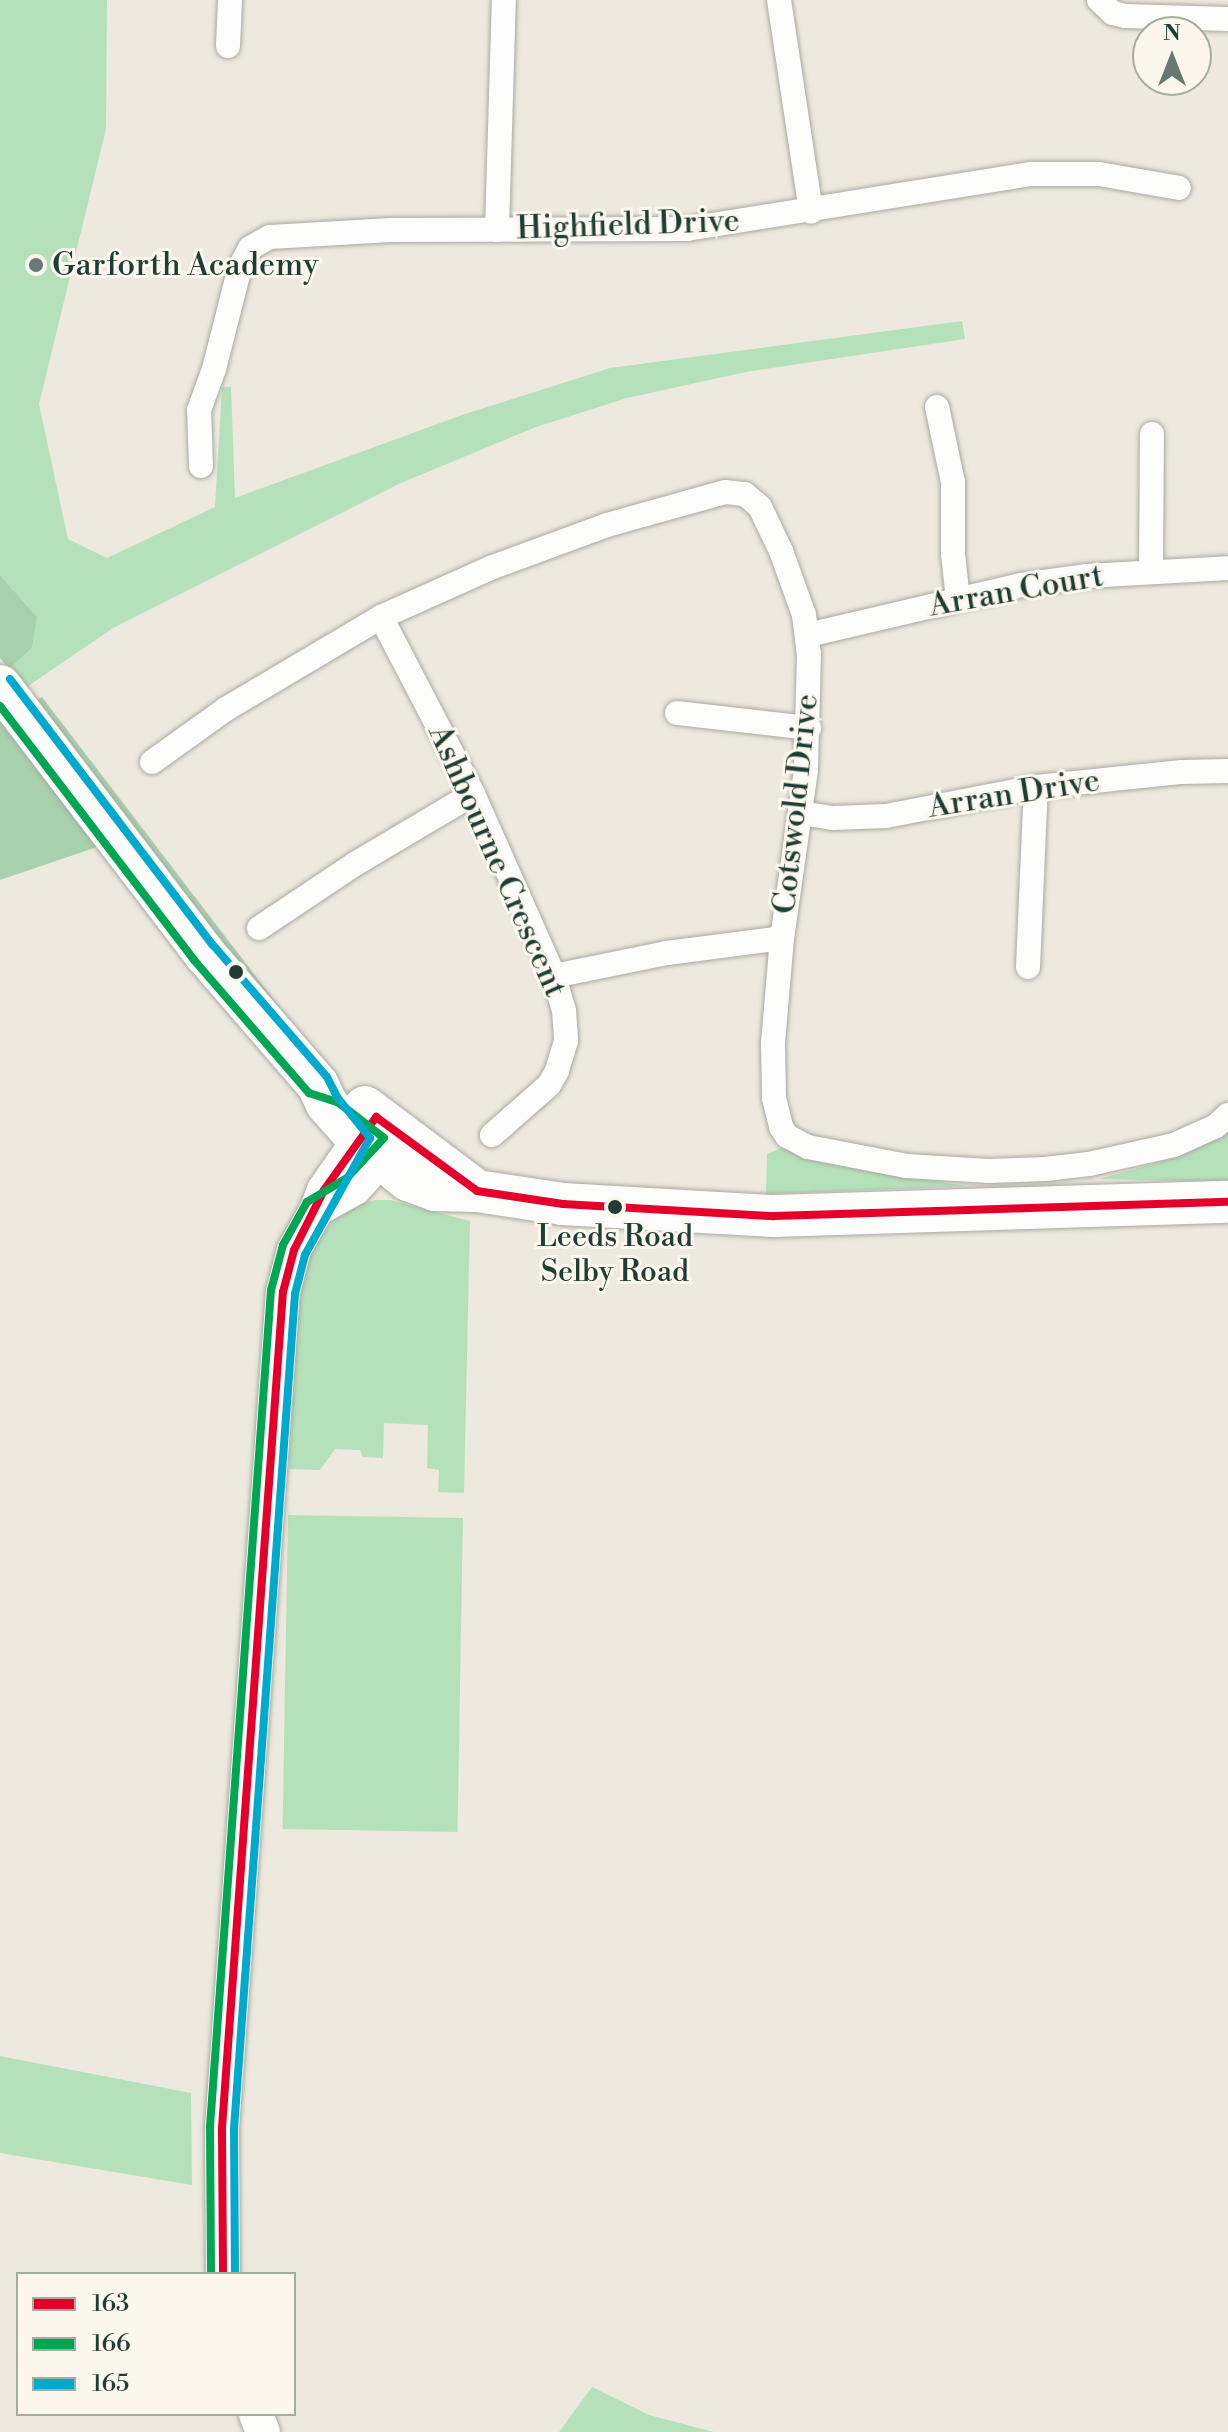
<!DOCTYPE html>
<style>
body{margin:0}
#map{position:relative;width:1228px;height:2432px;overflow:hidden;background:#eee9de;font-family:"Libre Bodoni",serif}
div>[style]{position:absolute}
.green>*{inset:0;background:#b5e1ba;transform-origin:0 0}
.forest>*{inset:0;background:#a7d0ac}
.roads{filter:drop-shadow(0 0 2px #a8a9a2) drop-shadow(0 0 2px #a8a9a2)}
.street>*{height:24px;margin:-12px;padding:0 12px;transform-origin:12px;border-radius:12px;background:#fcfcfa}
.secondary>*{height:34px;margin:-17px;padding:0 17px;transform-origin:17px;border-radius:17px;background:#fcfcfa}
.highway>*{height:42px;margin:-21px;padding:0 21px;transform-origin:21px;border-radius:21px;background:#fcfcfa}
.bus-1>*{height:8px;margin:-4px;padding:0 4px;transform-origin:4px;border-radius:4px;background:#e4002b}
.bus-2>*{height:8px;margin:-4px;padding:0 4px;transform-origin:4px;border-radius:4px;background:#00a651}
.bus-3>*{height:8px;margin:-4px;padding:0 4px;transform-origin:4px;border-radius:4px;background:#00a9ce}
.dots>*{width:22px;height:22px;translate:-50% -50%;box-sizing:border-box;border:4px solid #fbf7ec;border-radius:50%}
span{translate:-50% -50%;white-space:nowrap;text-align:center;line-height:1.15;-webkit-text-stroke:6px #fbf7ec;paint-order:stroke}
.bus-label{font-size:30px;color:#1f3d34}
.street-label{font-size:32px;color:#1f3d34}
.poi-label{font-size:32px;color:#1f3d34}
.left{translate:0 -50%;text-align:left}
.legend{position:absolute;left:16px;top:2272px;width:280px;height:144px;box-sizing:border-box;background:#fbf7ec;border:2px solid #a3ada2;margin:0;padding:10px 14px;list-style:none;font-size:24px;color:#1f3d34}
.legend li{display:flex;align-items:center;gap:16px;height:40px}
.legend b{width:40px;border:2px solid #a3ada2}
.north{position:absolute;left:1132px;top:16px;width:80px;height:80px;box-sizing:border-box;background:#fbf7ec;border:2px solid #a3ada2;border-radius:50%;rotate:0deg;font-size:22px;font-weight:700;line-height:32px;text-align:center;color:#1f3d34}
.north::after{content:'';display:block;margin:auto;width:28px;height:36px;background:#677970;clip-path:polygon(50% 0,100% 100%,50% 72%,0 100%)}
</style>
<div id="map">
<div class="green">
<div style="clip-path:polygon(0 0,107px 0,106px 129px,39px 404px,68px 539px,107px 558px,215px 507px,222px 387px,231px 387px,235px 498px,462px 415px,610px 368px,962px 321px,965px 339px,746px 372px,627px 398px,536px 427px,401px 483px,113px 628px,24px 689px,9px 669px,32px 648px,37px 617px,0 575px)"></div>
<div style="clip-path:polygon(1228px 1131px,1228px 1182px,1099px 1179px,1174px 1158px)"></div>
<div style="clip-path:polygon(783px 1147px,904px 1176px,967px 1186px,766px 1194px,767px 1154px)"></div>
<div style="clip-path:polygon(375px 1200px,390px 1200px,470px 1221px,464px 1493px,438px 1492px,439px 1470px,427px 1468px,428px 1425px,384px 1423px,383px 1458px,363px 1457px,360px 1450px,335px 1449px,320px 1470px,289px 1469px,296px 1304px,302px 1273px,315px 1245px,334px 1220px,360px 1204px)"></div>
<div style="left:288px;top:1515px;width:175px;height:314px;rotate:1deg"></div>
<div style="clip-path:polygon(0 2056px,191px 2093px,192px 2185px,0 2153px)"></div>
<div style="clip-path:polygon(592px 2387px,649px 2415px,714px 2432px,559px 2432px)"></div>
</div>
<div class="forest">
<div style="clip-path:polygon(0 575px,37px 617px,32px 648px,9px 669px,0 658px)"></div>
<div style="clip-path:polygon(42px 697px,280px 1008px,277px 1011px,33px 703px)"></div>
<div style="clip-path:polygon(0 718px,100px 846px,0 880px)"></div>
</div>
<div class="roads">
<div class="street">
<div style="left:779px;top:0;width:214px;rotate:81.4deg"></div>
<div style="left:1099px;top:0;width:19px;rotate:43deg"></div>
<div style="left:1113px;top:13px;width:12px;rotate:14deg"></div>
<div style="left:1125px;top:16px;width:103px;rotate:1.7deg"></div>
<div style="left:228px;top:46px;width:46px;rotate:-87.5deg"></div>
<div style="left:497px;top:230px;width:230px;rotate:-88.3deg"></div>
<div style="left:937px;top:407px;width:77px;rotate:78deg"></div>
<div style="left:953px;top:482px;width:72px;rotate:90deg"></div>
<div style="left:953px;top:554px;width:45px;rotate:83.7deg"></div>
<div style="left:201px;top:466px;width:56px;rotate:-92deg"></div>
<div style="left:199px;top:410px;width:44px;rotate:-69.9deg"></div>
<div style="left:214px;top:369px;width:105px;rotate:-75.7deg"></div>
<div style="left:240px;top:267px;width:21px;rotate:-62deg"></div>
<div style="left:250px;top:248px;width:23px;rotate:-29deg"></div>
<div style="left:270px;top:237px;width:121px;rotate:-3.3deg"></div>
<div style="left:391px;top:230px;width:296px;rotate:-0.2deg"></div>
<div style="left:687px;top:229px;width:349px;rotate:-9.1deg"></div>
<div style="left:1032px;top:174px;width:67px"></div>
<div style="left:1099px;top:174px;width:81px;rotate:9.9deg"></div>
<div style="left:1151px;top:571px;width:137px;rotate:-89.6deg"></div>
<div style="left:381px;top:617px;width:199px;rotate:62.5deg"></div>
<div style="left:473px;top:794px;width:199px;rotate:66deg"></div>
<div style="left:554px;top:976px;width:35px;rotate:74deg"></div>
<div style="left:564px;top:1010px;width:31px;rotate:86deg"></div>
<div style="left:566px;top:1041px;width:31px;rotate:107deg"></div>
<div style="left:557px;top:1071px;width:16px;rotate:120deg"></div>
<div style="left:549px;top:1085px;width:76px;rotate:138.7deg"></div>
<div style="left:808px;top:635px;width:220px;rotate:-13.2deg"></div>
<div style="left:1022px;top:585px;width:66px;rotate:-7.9deg"></div>
<div style="left:1087px;top:576px;width:141px;rotate:-3.2deg"></div>
<div style="left:677px;top:713px;width:133px;rotate:6.5deg"></div>
<div style="left:152px;top:762px;width:91px;rotate:-35.6deg"></div>
<div style="left:226px;top:709px;width:180px;rotate:-30.7deg"></div>
<div style="left:381px;top:617px;width:123px;rotate:-24.1deg"></div>
<div style="left:493px;top:567px;width:121px;rotate:-20.2deg"></div>
<div style="left:607px;top:525px;width:123px;rotate:-15.6deg"></div>
<div style="left:725px;top:492px;width:20px;rotate:6deg"></div>
<div style="left:745px;top:494px;width:20px;rotate:41deg"></div>
<div style="left:760px;top:507px;width:49px;rotate:64.5deg"></div>
<div style="left:781px;top:551px;width:68px;rotate:70.2deg"></div>
<div style="left:804px;top:615px;width:38px;rotate:83deg"></div>
<div style="left:809px;top:653px;width:117px;rotate:91.5deg"></div>
<div style="left:806px;top:770px;width:170px;rotate:98.1deg"></div>
<div style="left:782px;top:938px;width:106px;rotate:94.9deg"></div>
<div style="left:773px;top:1044px;width:54px;rotate:88.9deg"></div>
<div style="left:774px;top:1098px;width:30px;rotate:76deg"></div>
<div style="left:781px;top:1127px;width:11px;rotate:56deg"></div>
<div style="left:787px;top:1136px;width:24px;rotate:28deg"></div>
<div style="left:808px;top:1147px;width:101px;rotate:10.9deg"></div>
<div style="left:907px;top:1166px;width:82px;rotate:3.5deg"></div>
<div style="left:989px;top:1171px;width:56px;rotate:-2deg"></div>
<div style="left:1045px;top:1169px;width:44px;rotate:-6.5deg"></div>
<div style="left:1089px;top:1164px;width:87px;rotate:-12.6deg"></div>
<div style="left:1174px;top:1145px;width:46px;rotate:-24.3deg"></div>
<div style="left:1216px;top:1126px;width:16px;rotate:-43deg"></div>
<div style="left:801px;top:813px;width:32px;rotate:9deg"></div>
<div style="left:833px;top:818px;width:53px;rotate:-2.2deg"></div>
<div style="left:886px;top:816px;width:153px;rotate:-10.9deg"></div>
<div style="left:1036px;top:787px;width:147px;rotate:-5.9deg"></div>
<div style="left:1182px;top:772px;width:46px;rotate:-1.2deg"></div>
<div style="left:259px;top:928px;width:115px;rotate:-33.7deg"></div>
<div style="left:355px;top:864px;width:137px;rotate:-30.7deg"></div>
<div style="left:1028px;top:967px;width:180px;rotate:-87.5deg"></div>
<div style="left:554px;top:976px;width:115px;rotate:-11.5deg"></div>
<div style="left:667px;top:953px;width:116px;rotate:-7.4deg"></div>
</div>
<div class="secondary">
<div style="left:317px;top:1209px;width:43px;rotate:-28.9deg"></div>
<div style="left:355px;top:1188px;width:64px;rotate:-48.1deg"></div>
<div style="left:223px;top:2274px;width:146px;rotate:-90.4deg"></div>
<div style="left:222px;top:2128px;width:838px;rotate:-85.83deg"></div>
<div style="left:283px;top:1292px;width:43px;rotate:-75.3deg"></div>
<div style="left:294px;top:1250px;width:47px;rotate:-60.7deg"></div>
<div style="left:317px;top:1209px;width:20px;rotate:-70deg"></div>
<div style="left:324px;top:1190px;width:84px;rotate:-55.2deg"></div>
<div style="left:256px;top:2414px;width:19px;rotate:69deg"></div>
</div>
<div class="highway">
<div style="left:0;top:686px;width:336px;rotate:52.6deg"></div>
<div style="left:204px;top:953px;width:174px;rotate:49.2deg"></div>
<div style="left:318px;top:1085px;width:21px;rotate:65deg"></div>
<div style="left:327px;top:1104px;width:47px;rotate:48.5deg"></div>
<div style="left:358px;top:1139px;width:65px;rotate:39.4deg"></div>
<div style="left:408px;top:1180px;width:29px;rotate:20deg"></div>
<div style="left:435px;top:1190px;width:42px;rotate:1.4deg"></div>
<div style="left:477px;top:1191px;width:87px;rotate:8.6deg"></div>
<div style="left:563px;top:1204px;width:211px;rotate:3.3deg"></div>
<div style="left:774px;top:1216px;width:454px;rotate:-1.8deg"></div>
<div style="left:365px;top:1107px;width:140px;rotate:36.9deg"></div>
</div>
</div>
<div class="bus-1">
<div style="left:223px;top:2274px;width:146px;rotate:-90.4deg"></div>
<div style="left:222px;top:2128px;width:838px;rotate:-85.83deg"></div>
<div style="left:283px;top:1292px;width:43px;rotate:-75.3deg"></div>
<div style="left:294px;top:1250px;width:67px;rotate:-63.4deg"></div>
<div style="left:324px;top:1190px;width:90px;rotate:-54.5deg"></div>
<div style="left:376px;top:1117px;width:125px;rotate:36.2deg"></div>
<div style="left:477px;top:1191px;width:87px;rotate:8.6deg"></div>
<div style="left:563px;top:1204px;width:211px;rotate:3.3deg"></div>
<div style="left:774px;top:1216px;width:454px;rotate:-1.8deg"></div>
</div>
<div class="bus-2">
<div style="left:0;top:706px;width:320px;rotate:52.6deg"></div>
<div style="left:194px;top:960px;width:176px;rotate:49.2deg"></div>
<div style="left:309px;top:1093px;width:32px;rotate:18deg"></div>
<div style="left:339px;top:1103px;width:57px;rotate:37.9deg"></div>
<div style="left:384px;top:1138px;width:54px;rotate:132.8deg"></div>
<div style="left:347px;top:1178px;width:47px;rotate:149deg"></div>
<div style="left:307px;top:1202px;width:49px;rotate:119.2deg"></div>
<div style="left:283px;top:1245px;width:47px;rotate:104.9deg"></div>
<div style="left:271px;top:1290px;width:839px;rotate:94.17deg"></div>
<div style="left:210px;top:2127px;width:147px;rotate:89.6deg"></div>
</div>
<div class="bus-3">
<div style="left:10px;top:679px;width:335px;rotate:52.7deg"></div>
<div style="left:213px;top:945px;width:174px;rotate:49.2deg"></div>
<div style="left:327px;top:1077px;width:22px;rotate:63deg"></div>
<div style="left:337px;top:1097px;width:53px;rotate:51.2deg"></div>
<div style="left:370px;top:1138px;width:134px;rotate:119.1deg"></div>
<div style="left:305px;top:1255px;width:40px;rotate:104.4deg"></div>
<div style="left:295px;top:1294px;width:836px;rotate:94.18deg"></div>
<div style="left:234px;top:2128px;width:146px;rotate:89.6deg"></div>
</div>
<div class="dots">
<div style="left:36px;top:265px;background:#677970"></div>
<div style="left:236px;top:972px;background:#1f3d34"></div>
<div style="left:615px;top:1207px;background:#1f3d34"></div>
</div>
<div class="bus-label">
<span style="left:615px;top:1254px">Leeds Road<br>Selby Road</span>
</div>
<div class="street-label">
<span style="left:628px;top:225px;rotate:-2deg">Highfield Drive</span>
<span style="left:1016px;top:591px;rotate:-10deg">Arran Court</span>
<span style="left:1014px;top:794px;rotate:-9deg">Arran Drive</span>
<span style="left:796px;top:804px;rotate:-84deg">Cotswold Drive</span>
<span style="left:497px;top:861px;rotate:66deg">Ashbourne Crescent</span>
</div>
<div class="poi-label">
<span class="left" style="left:52px;top:265px">Garforth Academy</span>
</div>
<ul class="legend">
<li><b style="height:10px;background:#e4002b"></b>163</li>
<li><b style="height:10px;background:#00a651"></b>166</li>
<li><b style="height:10px;background:#00a9ce"></b>165</li>
</ul>
<div class="north">N</div>
</div>
